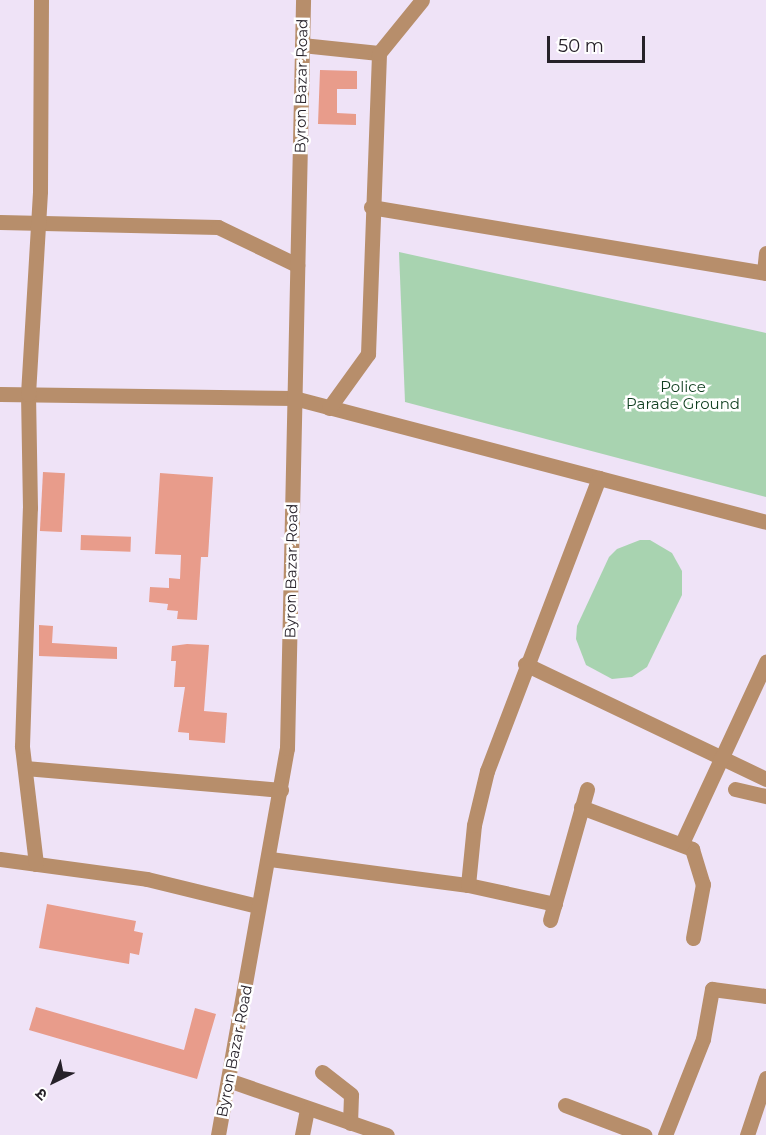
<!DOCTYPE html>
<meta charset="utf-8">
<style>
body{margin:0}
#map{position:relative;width:766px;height:1135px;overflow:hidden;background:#efe3f7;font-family:Montserrat,"Noto Sans Devanagari",sans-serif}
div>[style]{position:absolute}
.green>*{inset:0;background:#a8d3b0}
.building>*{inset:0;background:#e89c8b;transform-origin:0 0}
.minor>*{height:15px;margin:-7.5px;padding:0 7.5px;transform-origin:7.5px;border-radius:7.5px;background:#b78e6b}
span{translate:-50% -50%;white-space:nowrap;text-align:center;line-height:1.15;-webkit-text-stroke:5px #fff;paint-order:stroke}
.street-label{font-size:15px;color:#262129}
.park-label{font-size:15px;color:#0f3e1f}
.north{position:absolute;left:24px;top:1051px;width:60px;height:60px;-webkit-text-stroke:4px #fff;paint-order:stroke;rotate:223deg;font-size:16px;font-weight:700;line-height:24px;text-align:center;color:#262129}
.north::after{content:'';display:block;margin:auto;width:21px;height:27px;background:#262129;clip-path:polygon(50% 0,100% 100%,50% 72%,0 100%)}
.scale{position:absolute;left:547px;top:36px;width:98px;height:27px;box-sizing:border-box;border:3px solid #262129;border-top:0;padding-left:8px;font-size:18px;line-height:21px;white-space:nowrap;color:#262129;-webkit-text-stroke:4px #fff;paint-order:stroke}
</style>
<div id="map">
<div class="green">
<div style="clip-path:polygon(399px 252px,766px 333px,766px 497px,405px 402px)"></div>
<div style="clip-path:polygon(640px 540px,650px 540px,672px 553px,682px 571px,682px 595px,647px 667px,632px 677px,612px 679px,586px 665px,576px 639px,577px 626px,609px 557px,617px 549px)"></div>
</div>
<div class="building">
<div style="clip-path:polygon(320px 70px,357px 71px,357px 89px,337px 89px,337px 113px,356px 114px,356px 125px,318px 124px)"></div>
<div style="left:43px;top:472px;width:22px;height:59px;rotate:3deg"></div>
<div style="clip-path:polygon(160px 473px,213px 477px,208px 557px,201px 557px,197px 620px,177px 619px,178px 611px,167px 610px,168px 604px,149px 602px,150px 587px,169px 588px,169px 578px,180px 579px,181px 555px,155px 554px)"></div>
<div style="left:81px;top:535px;width:50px;height:15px;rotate:2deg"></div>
<div style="clip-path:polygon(39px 625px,53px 626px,52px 643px,117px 647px,117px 659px,39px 656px)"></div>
<div style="clip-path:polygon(187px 644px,209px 645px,204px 711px,227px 713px,225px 743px,189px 740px,189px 733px,178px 732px,185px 687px,174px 687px,176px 661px,171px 661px,172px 646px)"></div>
<div style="clip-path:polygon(47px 904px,136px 921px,134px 931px,143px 933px,139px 955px,130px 953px,129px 964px,39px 948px)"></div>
<div style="clip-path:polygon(36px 1007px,184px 1050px,195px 1008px,216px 1014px,197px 1079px,29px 1030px)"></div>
</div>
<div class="minor">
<div style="left:302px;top:45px;width:77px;rotate:5.9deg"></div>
<div style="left:371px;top:207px;width:400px;rotate:9.5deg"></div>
<div style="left:0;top:222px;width:218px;rotate:1.3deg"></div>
<div style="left:218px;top:227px;width:88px;rotate:25.7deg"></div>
<div style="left:764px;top:272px;width:19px;rotate:-84deg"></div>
<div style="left:0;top:394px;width:294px;rotate:0.8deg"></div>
<div style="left:294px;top:398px;width:488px;rotate:14.7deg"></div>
<div style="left:329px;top:408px;width:67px;rotate:-54.2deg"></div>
<div style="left:368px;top:354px;width:301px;rotate:-87.9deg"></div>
<div style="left:379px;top:53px;width:68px;rotate:-50.9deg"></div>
<div style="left:525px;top:664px;width:267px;rotate:25.5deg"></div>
<div style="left:25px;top:768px;width:257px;rotate:4.9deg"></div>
<div style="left:735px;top:789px;width:32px;rotate:13deg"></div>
<div style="left:581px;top:807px;width:119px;rotate:20.7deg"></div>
<div style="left:692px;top:849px;width:37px;rotate:73deg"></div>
<div style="left:703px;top:884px;width:55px;rotate:100.5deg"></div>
<div style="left:682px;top:843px;width:200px;rotate:-65.1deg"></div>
<div style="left:0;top:859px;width:148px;rotate:7.7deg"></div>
<div style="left:147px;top:879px;width:114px;rotate:13.7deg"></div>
<div style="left:270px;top:859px;width:200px;rotate:7.5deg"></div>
<div style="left:468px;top:885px;width:89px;rotate:12.3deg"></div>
<div style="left:36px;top:864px;width:119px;rotate:-96.8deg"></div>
<div style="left:22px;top:746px;width:238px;rotate:-88.1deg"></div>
<div style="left:30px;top:508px;width:114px;rotate:-91deg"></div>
<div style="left:28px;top:394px;width:203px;rotate:-86.6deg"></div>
<div style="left:40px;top:191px;width:191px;rotate:-89.7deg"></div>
<div style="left:468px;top:885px;width:60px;rotate:-84.3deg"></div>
<div style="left:474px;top:825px;width:56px;rotate:-76.5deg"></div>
<div style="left:487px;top:771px;width:314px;rotate:-69.1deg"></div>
<div style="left:550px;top:920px;width:136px;rotate:-74.2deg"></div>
<div style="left:322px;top:1072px;width:37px;rotate:38deg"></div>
<div style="left:351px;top:1095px;width:28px;rotate:92deg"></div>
<div style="left:228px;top:1080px;width:168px;rotate:19.1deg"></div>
<div style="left:565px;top:1105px;width:85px;rotate:20.8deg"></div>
<div style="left:218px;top:1135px;width:393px;rotate:-79.9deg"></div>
<div style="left:287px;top:748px;width:748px;rotate:-88.77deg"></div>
<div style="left:302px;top:1135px;width:25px;rotate:-79deg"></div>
<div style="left:665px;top:1135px;width:103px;rotate:-68.4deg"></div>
<div style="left:703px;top:1039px;width:51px;rotate:-79.8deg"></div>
<div style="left:712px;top:989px;width:54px;rotate:7.4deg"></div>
<div style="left:747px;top:1135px;width:60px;rotate:-71.6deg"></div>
</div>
<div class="street-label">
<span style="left:301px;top:86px;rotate:-89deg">Byron Bazar Road</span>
<span style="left:291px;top:571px;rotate:-89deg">Byron Bazar Road</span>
<span style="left:234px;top:1051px;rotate:-79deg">Byron Bazar Road</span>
</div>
<div class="park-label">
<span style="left:683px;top:395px">Police<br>Parade Ground</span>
</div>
<div class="north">उ</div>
<div class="scale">50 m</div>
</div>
